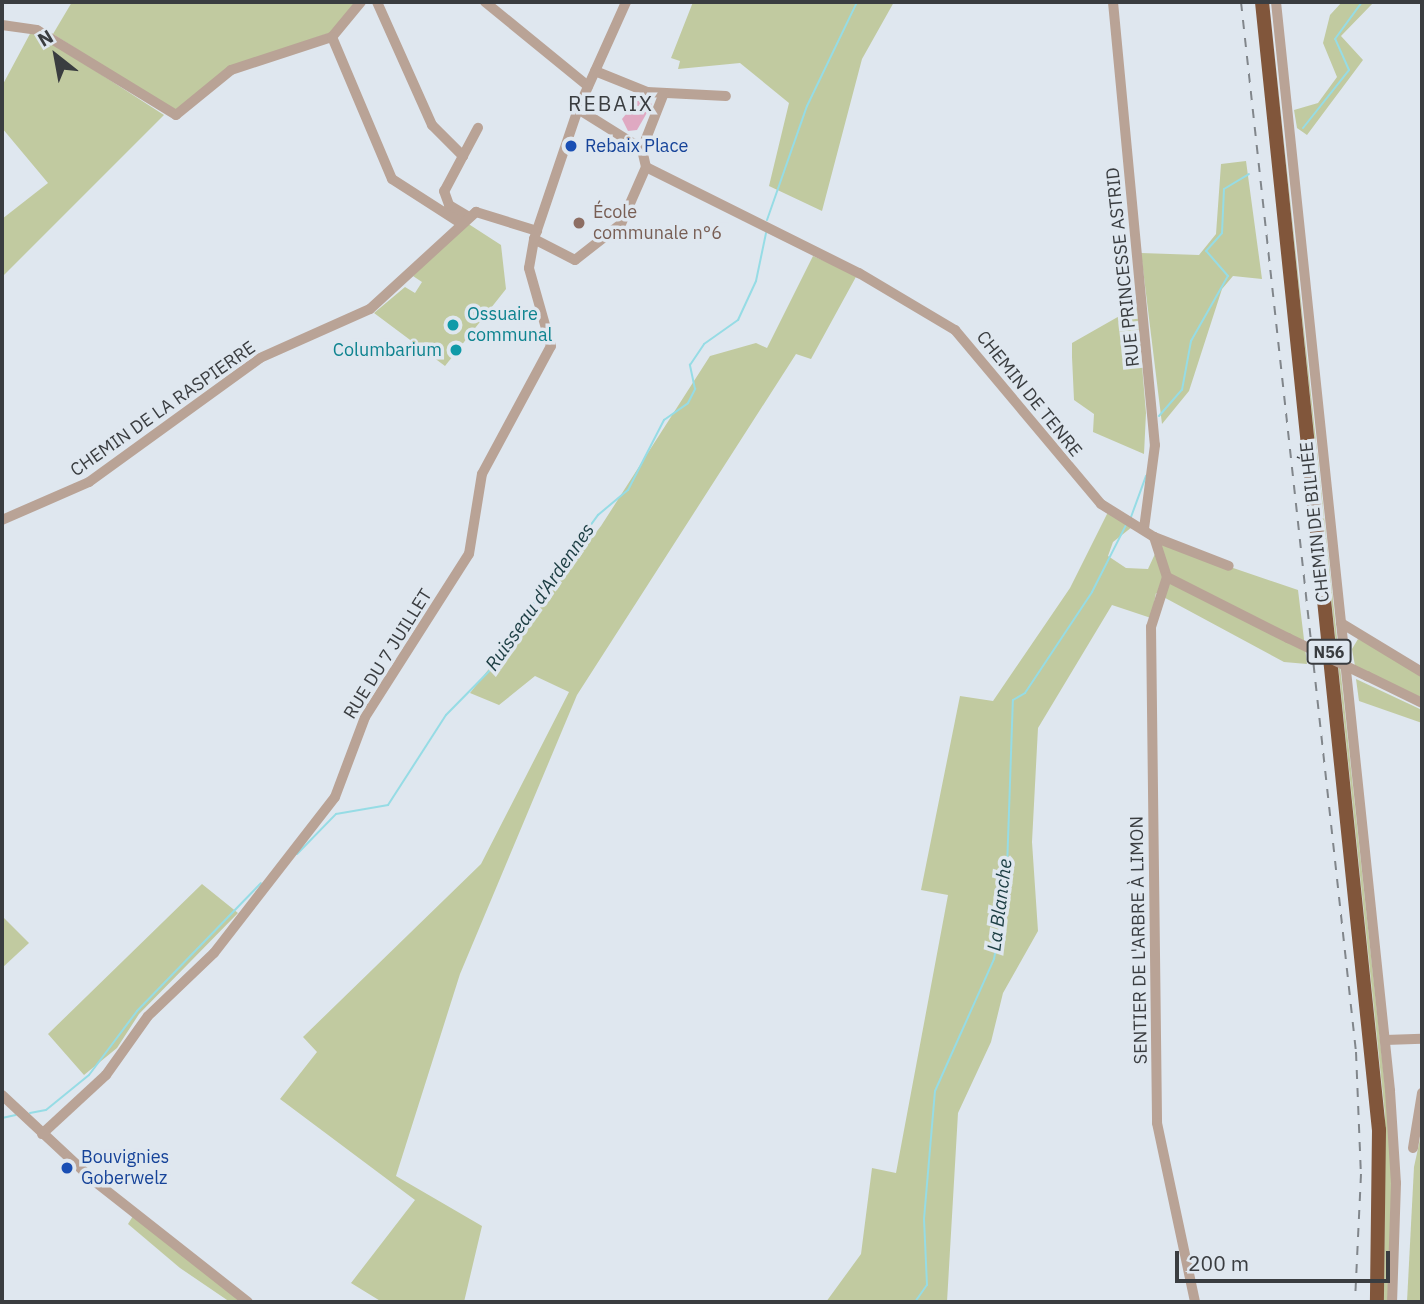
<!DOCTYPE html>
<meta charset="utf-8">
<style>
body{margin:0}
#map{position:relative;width:1424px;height:1304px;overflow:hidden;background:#dfe7ef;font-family:"IBM Plex Sans",sans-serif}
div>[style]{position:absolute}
.green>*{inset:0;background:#c1caa0}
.stream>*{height:2px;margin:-1px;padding:0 1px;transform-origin:1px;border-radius:1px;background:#96dce5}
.building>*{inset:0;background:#dfa9c2}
.minor>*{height:10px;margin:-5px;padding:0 5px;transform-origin:5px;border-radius:5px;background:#b9a396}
.highway>*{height:14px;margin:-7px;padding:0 7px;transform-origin:7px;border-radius:7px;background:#81563b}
.rail>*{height:2px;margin-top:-1px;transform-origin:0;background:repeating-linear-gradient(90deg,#81868b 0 9px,transparent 0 18px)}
.minor-bridge>*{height:10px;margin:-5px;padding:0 5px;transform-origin:5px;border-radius:5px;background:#b9a396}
.dots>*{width:19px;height:19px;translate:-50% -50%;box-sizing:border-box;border:4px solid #dfe7ef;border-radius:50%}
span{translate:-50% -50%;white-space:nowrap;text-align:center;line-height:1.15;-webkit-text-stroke:7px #dfe7ef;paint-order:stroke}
.shield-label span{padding:2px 5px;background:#dfe7ef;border:2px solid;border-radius:5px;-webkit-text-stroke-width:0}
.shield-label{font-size:16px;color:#3a3d40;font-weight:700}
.transit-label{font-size:18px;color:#164399}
.left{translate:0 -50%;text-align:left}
.education-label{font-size:18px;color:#785e54}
.street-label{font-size:18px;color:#3a3d40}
.culture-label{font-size:18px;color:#0d838f}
.right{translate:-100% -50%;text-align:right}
.water-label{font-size:19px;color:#1b3d42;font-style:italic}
.quarter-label{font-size:21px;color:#3a3d40;letter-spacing:2px}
.frame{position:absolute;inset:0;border:4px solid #3a3d40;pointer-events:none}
.north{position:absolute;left:21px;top:21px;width:70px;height:70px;-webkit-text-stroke:5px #dfe7ef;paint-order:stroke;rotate:329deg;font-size:19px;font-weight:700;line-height:28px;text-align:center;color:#3a3d40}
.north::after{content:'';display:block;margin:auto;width:24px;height:32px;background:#3a3d40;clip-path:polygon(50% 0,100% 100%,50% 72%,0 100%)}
.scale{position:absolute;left:1175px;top:1251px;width:215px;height:32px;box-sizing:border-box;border:4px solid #3a3d40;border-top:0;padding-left:9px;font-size:21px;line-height:24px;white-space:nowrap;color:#3a3d40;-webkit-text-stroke:5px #dfe7ef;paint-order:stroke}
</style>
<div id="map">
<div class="green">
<div style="clip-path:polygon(72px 2px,356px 2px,338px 30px,230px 67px,176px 112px,53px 34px)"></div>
<div style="clip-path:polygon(693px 2px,894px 2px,862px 59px,822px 211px,769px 186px,789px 103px,740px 63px,678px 69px,680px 61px,671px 58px)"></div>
<div style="clip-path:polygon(1269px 2px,1392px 1152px,1389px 1302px,1384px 1302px,1385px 1115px)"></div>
<div style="clip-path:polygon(1342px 2px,1374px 2px,1341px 36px,1363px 60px,1307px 135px,1297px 128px,1294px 110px,1318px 103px,1337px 77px,1323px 43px,1330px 15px)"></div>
<div style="clip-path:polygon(32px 30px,164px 115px,2px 277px,2px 219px,48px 183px,2px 128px,2px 86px)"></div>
<div style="clip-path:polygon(1246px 161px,1262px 279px,1233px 276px,1222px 289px,1189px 391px,1162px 424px,1141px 253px,1199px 255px,1216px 234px,1221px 164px)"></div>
<div style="clip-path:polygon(467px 223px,501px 245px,506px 289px,445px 366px,374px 313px,405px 287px,415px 293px,422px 282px,413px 276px)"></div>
<div style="clip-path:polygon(813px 256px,857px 275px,811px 359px,796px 354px,577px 695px,460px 974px,396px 1176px,482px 1226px,464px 1302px,382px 1302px,351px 1283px,415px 1200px,280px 1099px,317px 1052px,303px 1037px,481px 864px,569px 692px,535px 676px,499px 705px,470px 693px,601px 526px,710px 356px,756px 343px,767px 348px)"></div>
<div style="clip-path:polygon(1137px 306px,1146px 413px,1144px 454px,1093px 432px,1094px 414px,1074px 400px,1072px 357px,1072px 343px)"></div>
<div style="clip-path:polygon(1108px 512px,1132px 527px,1113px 542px,1108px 556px,1126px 568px,1148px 569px,1160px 543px,1298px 590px,1307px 664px,1284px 662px,1156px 593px,1151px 618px,1112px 605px,1038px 728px,1032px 842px,1038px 931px,1003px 993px,991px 1042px,958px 1113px,947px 1302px,826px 1302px,861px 1254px,872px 1168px,896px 1173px,948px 895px,921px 890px,960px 696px,993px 701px,1070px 588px)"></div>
<div style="clip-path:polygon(1358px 639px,1395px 655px,1422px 678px,1422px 698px,1355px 666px,1352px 649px)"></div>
<div style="clip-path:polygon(1356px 679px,1422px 710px,1422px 723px,1359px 701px)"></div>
<div style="clip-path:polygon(202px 884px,238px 913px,139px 1014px,117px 1048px,84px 1075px,48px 1034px)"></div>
<div style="clip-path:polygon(2px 916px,29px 943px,2px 968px)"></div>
<div style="clip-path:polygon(1422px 1130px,1422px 1302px,1407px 1302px,1414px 1167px)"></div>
<div style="clip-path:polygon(133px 1216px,242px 1302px,230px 1302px,180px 1268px,128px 1224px)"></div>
</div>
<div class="stream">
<div style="left:1303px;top:128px;width:74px;rotate:-51.6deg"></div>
<div style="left:1349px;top:70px;width:34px;rotate:-114deg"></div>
<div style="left:1335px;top:39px;width:46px;rotate:-53.9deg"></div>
<div style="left:767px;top:220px;width:121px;rotate:-70.7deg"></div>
<div style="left:807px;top:106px;width:115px;rotate:-64.3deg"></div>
<div style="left:1159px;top:416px;width:35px;rotate:-49deg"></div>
<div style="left:1182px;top:390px;width:50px;rotate:-79.6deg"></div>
<div style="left:1191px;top:341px;width:75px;rotate:-60.4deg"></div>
<div style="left:1228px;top:276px;width:33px;rotate:-131deg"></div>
<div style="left:1206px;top:251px;width:24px;rotate:-48deg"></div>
<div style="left:1222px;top:233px;width:44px;rotate:-87.4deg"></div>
<div style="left:1224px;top:189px;width:29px;rotate:-31deg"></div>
<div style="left:1131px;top:517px;width:44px;rotate:-69.9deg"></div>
<div style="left:297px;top:854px;width:56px;rotate:-45.7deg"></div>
<div style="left:336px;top:814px;width:53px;rotate:-9.8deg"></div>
<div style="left:388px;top:805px;width:107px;rotate:-57.2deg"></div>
<div style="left:446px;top:715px;width:81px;rotate:-45.5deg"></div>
<div style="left:503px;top:657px;width:27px;rotate:-68deg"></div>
<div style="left:513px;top:632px;width:145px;rotate:-54deg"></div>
<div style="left:598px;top:515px;width:39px;rotate:-40deg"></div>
<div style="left:628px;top:490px;width:79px;rotate:-62.8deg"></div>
<div style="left:664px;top:420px;width:29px;rotate:-35deg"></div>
<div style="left:688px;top:403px;width:16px;rotate:-63deg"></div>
<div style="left:695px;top:389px;width:25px;rotate:-102deg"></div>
<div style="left:690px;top:365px;width:25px;rotate:-56deg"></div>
<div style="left:704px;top:344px;width:42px;rotate:-35.2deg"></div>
<div style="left:738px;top:320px;width:43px;rotate:-65.2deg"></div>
<div style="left:756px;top:281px;width:49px;rotate:-78.2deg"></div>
<div style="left:30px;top:1113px;width:16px;rotate:-11deg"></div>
<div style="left:46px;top:1110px;width:55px;rotate:-39.1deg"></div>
<div style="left:89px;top:1075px;width:80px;rotate:-53.1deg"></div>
<div style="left:137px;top:1011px;width:178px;rotate:-45.9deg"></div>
<div style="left:2px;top:1118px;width:14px;rotate:-12deg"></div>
<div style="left:915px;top:1302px;width:21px;rotate:-55deg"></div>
<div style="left:927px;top:1285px;width:66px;rotate:-92.6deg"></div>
<div style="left:924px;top:1219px;width:128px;rotate:-85.1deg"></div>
<div style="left:935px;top:1091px;width:145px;rotate:-65.9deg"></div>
<div style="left:994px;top:959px;width:63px;rotate:-79deg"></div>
<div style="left:1006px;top:897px;width:197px;rotate:-88deg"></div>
<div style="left:1013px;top:700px;width:14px;rotate:-30deg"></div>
<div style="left:1025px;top:693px;width:121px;rotate:-56.4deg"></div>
<div style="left:1092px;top:592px;width:75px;rotate:-63.1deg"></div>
</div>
<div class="building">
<div style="clip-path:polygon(640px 97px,652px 104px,637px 130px,628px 131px,622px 119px)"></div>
</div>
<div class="minor">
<div style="left:377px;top:2px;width:135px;rotate:65.9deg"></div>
<div style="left:432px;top:125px;width:44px;rotate:45deg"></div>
<div style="left:463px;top:156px;width:40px;rotate:118deg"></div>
<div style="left:444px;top:191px;width:15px;rotate:70deg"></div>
<div style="left:449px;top:205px;width:23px;rotate:31deg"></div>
<div style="left:485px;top:2px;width:133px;rotate:39.2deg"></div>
<div style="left:1113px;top:2px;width:445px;rotate:84.6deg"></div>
<div style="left:1155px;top:445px;width:85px;rotate:97.5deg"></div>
<div style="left:1276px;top:2px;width:1095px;rotate:84.02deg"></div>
<div style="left:1390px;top:1091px;width:92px;rotate:86.3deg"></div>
<div style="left:1396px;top:1183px;width:119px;rotate:91.9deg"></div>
<div style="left:2px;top:25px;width:35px;rotate:8deg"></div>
<div style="left:37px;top:30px;width:163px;rotate:31.4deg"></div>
<div style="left:176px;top:115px;width:71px;rotate:-39.3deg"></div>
<div style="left:231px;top:70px;width:106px;rotate:-18.1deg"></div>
<div style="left:332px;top:37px;width:45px;rotate:-50.4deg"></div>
<div style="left:332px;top:37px;width:154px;rotate:67.1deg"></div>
<div style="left:392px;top:179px;width:80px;rotate:32.7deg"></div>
<div style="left:595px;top:71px;width:56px;rotate:22deg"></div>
<div style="left:647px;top:92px;width:79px;rotate:2.9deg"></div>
<div style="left:578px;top:109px;width:75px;rotate:32deg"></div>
<div style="left:642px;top:149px;width:60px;rotate:-68.6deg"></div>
<div style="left:463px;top:156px;width:32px;rotate:-62deg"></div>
<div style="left:646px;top:167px;width:238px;rotate:26.5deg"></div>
<div style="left:859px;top:273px;width:112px;rotate:30.7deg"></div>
<div style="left:955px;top:330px;width:227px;rotate:50deg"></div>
<div style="left:1101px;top:504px;width:62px;rotate:31.9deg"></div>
<div style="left:1154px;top:537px;width:80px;rotate:21.1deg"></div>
<div style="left:534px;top:239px;width:46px;rotate:27.1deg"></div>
<div style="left:575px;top:260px;width:58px;rotate:-38deg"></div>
<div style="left:621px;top:224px;width:62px;rotate:-66.3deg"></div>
<div style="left:646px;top:167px;width:18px;rotate:-103deg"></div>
<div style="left:2px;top:520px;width:95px;rotate:-23.6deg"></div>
<div style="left:89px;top:482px;width:211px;rotate:-35.9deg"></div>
<div style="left:260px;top:358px;width:120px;rotate:-24deg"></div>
<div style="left:370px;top:309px;width:144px;rotate:-42.5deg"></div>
<div style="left:476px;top:212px;width:64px;rotate:17.3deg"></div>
<div style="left:1154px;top:537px;width:42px;rotate:72deg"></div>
<div style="left:1167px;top:577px;width:136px;rotate:26.8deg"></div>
<div style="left:1167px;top:577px;width:52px;rotate:107.7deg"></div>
<div style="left:1151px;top:627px;width:496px;rotate:89.3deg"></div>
<div style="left:1157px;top:1123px;width:183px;rotate:78deg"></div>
<div style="left:1341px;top:623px;width:95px;rotate:31.2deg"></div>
<div style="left:1367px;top:676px;width:61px;rotate:26.1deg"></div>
<div style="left:1385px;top:1040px;width:37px;rotate:-2deg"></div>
<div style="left:2px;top:1095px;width:125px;rotate:43deg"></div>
<div style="left:93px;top:1180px;width:197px;rotate:38.2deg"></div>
<div style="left:42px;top:1134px;width:87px;rotate:-42.7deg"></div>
<div style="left:106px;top:1075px;width:72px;rotate:-54.6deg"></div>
<div style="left:148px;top:1016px;width:91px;rotate:-43.7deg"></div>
<div style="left:214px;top:953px;width:197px;rotate:-52.2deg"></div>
<div style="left:335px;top:797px;width:85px;rotate:-69.4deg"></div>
<div style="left:365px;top:717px;width:193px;rotate:-57.5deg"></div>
<div style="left:469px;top:554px;width:81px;rotate:-80.8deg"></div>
<div style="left:482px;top:474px;width:145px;rotate:-61.7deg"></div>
<div style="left:551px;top:346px;width:81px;rotate:-105.8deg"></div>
<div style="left:529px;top:268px;width:29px;rotate:-80deg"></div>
<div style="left:534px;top:239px;width:137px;rotate:-71.3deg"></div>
<div style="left:578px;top:109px;width:117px;rotate:-65.8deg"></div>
<div style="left:1413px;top:1148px;width:56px;rotate:-80.7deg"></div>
</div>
<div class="highway">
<div style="left:1262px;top:2px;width:1134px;rotate:84.08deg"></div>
<div style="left:1379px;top:1130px;width:172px;rotate:90.7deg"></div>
</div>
<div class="rail">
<div style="left:1241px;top:2px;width:1056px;rotate:83.75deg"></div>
<div style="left:1356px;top:1052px;width:122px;rotate:87.7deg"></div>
<div style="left:1361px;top:1174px;width:128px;rotate:92.7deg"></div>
</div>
<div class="minor-bridge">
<div style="left:1288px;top:638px;width:88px;rotate:25.7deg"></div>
</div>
<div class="dots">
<div style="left:571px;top:146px;background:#1a4fb4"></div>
<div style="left:579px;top:223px;background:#8d6e63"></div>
<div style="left:453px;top:325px;background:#0f9aa8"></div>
<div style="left:456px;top:350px;background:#0f9aa8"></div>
<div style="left:67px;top:1168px;background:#1a4fb4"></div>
</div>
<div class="shield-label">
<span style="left:1329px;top:652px">N56</span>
</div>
<div class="transit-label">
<span class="left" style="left:585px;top:146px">Rebaix Place</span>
<span class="left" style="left:81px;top:1168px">Bouvignies<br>Goberwelz</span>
</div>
<div class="education-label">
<span class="left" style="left:593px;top:223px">École<br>communale n°6</span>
</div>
<div class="street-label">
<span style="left:1123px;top:267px;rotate:-96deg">RUE PRINCESSE ASTRID</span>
<span style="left:1029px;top:394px;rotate:51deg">CHEMIN DE TENRE</span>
<span style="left:163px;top:409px;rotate:-35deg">CHEMIN DE LA RASPIERRE</span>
<span style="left:1315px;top:522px;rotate:-96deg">CHEMIN DE BILHÉE</span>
<span style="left:388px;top:654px;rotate:-58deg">RUE DU 7 JUILLET</span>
<span style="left:1139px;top:940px;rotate:-91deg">SENTIER DE L'ARBRE À LIMON</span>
</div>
<div class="culture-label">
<span class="left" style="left:467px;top:325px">Ossuaire<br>communal</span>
<span class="right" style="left:442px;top:350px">Columbarium</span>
</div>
<div class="water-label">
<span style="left:540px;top:597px;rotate:-55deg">Ruisseau d'Ardennes</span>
<span style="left:1000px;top:905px;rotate:-83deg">La Blanche</span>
</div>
<div class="quarter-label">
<span style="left:611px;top:103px">REBAIX</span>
</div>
<div class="frame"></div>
<div class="north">N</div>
<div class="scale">200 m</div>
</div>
